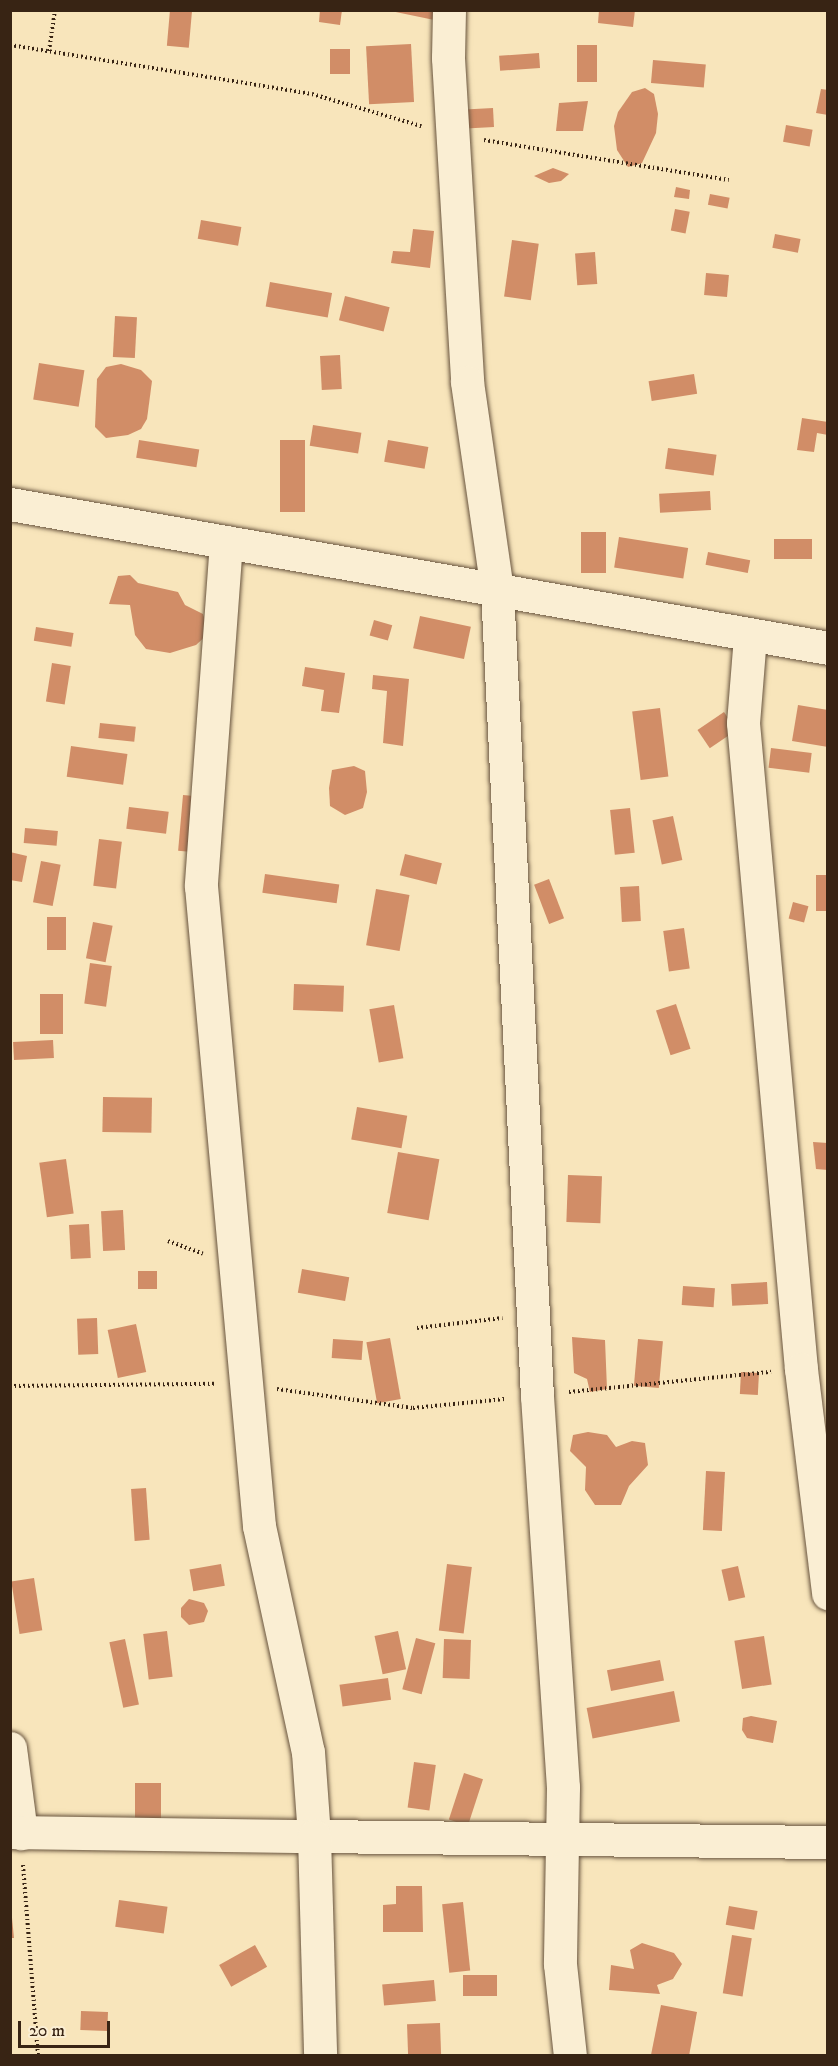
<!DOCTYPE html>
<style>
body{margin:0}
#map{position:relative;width:838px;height:2066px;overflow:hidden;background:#f8e5bb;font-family:"IM FELL DW Pica",serif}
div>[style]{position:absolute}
.building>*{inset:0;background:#d18d67;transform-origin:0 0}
.path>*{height:4px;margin-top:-2px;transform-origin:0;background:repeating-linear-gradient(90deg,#382414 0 1.5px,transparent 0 4.5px)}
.roads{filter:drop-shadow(0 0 2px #68543e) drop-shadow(0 0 2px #68543e)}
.minor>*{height:33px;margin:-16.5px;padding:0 16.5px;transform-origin:16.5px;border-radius:16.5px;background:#faeed3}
.tertiary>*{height:33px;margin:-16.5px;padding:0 16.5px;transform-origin:16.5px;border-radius:16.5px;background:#faeed3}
span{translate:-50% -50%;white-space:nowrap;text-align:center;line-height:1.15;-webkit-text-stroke:5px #faeed3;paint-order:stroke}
.frame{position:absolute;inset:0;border:12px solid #382414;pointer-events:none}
.scale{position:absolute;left:18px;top:2021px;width:92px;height:27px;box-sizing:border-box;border:3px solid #382414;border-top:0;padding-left:8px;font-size:18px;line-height:21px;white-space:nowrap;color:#382414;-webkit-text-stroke:4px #faeed3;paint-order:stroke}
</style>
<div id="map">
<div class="building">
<div style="left:170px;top:10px;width:22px;height:36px;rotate:5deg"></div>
<div style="clip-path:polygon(320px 10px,342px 10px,340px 25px,319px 22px)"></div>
<div style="clip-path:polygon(386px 10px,446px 10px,444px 22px)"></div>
<div style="clip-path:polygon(599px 10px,635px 10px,633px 27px,598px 23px)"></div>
<div style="left:411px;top:44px;width:58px;height:45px;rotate:87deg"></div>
<div style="left:577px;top:45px;width:20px;height:37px"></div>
<div style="left:330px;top:49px;width:20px;height:25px"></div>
<div style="left:539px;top:53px;width:15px;height:40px;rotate:86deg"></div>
<div style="left:653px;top:60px;width:53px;height:23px;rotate:5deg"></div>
<div style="clip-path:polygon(645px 88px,654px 94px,658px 114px,656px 133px,642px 163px,628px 167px,617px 150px,614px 126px,618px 112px,632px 92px)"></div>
<div style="clip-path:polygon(821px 89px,828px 90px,828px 115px,816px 113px)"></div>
<div style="clip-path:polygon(588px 101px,583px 131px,556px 131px,559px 103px)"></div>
<div style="left:493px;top:108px;width:19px;height:28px;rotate:87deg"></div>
<div style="left:786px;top:125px;width:27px;height:17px;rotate:10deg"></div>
<div style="clip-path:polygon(553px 168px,569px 174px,561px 181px,549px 183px,534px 176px)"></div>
<div style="clip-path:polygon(676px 187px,690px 190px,689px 199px,674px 197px)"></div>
<div style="left:710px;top:194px;width:20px;height:11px;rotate:11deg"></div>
<div style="left:675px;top:209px;width:15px;height:22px;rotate:11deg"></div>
<div style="left:201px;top:220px;width:41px;height:19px;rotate:10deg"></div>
<div style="clip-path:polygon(413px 229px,434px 231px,430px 268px,391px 263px,393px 251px,410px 252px)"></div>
<div style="left:775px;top:234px;width:26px;height:14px;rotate:11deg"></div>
<div style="left:512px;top:240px;width:27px;height:57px;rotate:8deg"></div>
<div style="left:595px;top:252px;width:32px;height:20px;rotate:86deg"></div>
<div style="left:706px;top:273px;width:23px;height:22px;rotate:5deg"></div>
<div style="left:270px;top:282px;width:63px;height:25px;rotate:10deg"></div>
<div style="left:345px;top:296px;width:46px;height:25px;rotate:14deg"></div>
<div style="left:115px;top:316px;width:22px;height:41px;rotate:3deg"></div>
<div style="left:340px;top:355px;width:34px;height:20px;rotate:87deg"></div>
<div style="left:39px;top:363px;width:46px;height:37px;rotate:9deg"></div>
<div style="clip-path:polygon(121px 364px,141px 370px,152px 381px,147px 419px,141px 429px,128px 435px,106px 438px,95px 427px,97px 379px,106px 367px)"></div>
<div style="left:694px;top:374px;width:20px;height:46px;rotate:81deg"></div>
<div style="clip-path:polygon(802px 418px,828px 422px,828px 435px,817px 433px,814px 452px,797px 450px)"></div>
<div style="left:313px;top:425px;width:49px;height:21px;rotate:9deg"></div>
<div style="left:139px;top:440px;width:61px;height:18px;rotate:9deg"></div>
<div style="left:280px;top:440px;width:25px;height:72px"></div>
<div style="left:388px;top:440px;width:41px;height:22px;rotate:10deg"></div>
<div style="left:668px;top:448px;width:49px;height:21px;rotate:8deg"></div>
<div style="left:710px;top:491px;width:19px;height:51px;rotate:87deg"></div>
<div style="left:581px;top:532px;width:25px;height:41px"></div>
<div style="left:619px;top:537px;width:70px;height:31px;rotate:9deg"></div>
<div style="left:812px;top:539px;width:20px;height:38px;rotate:90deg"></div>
<div style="left:708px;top:552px;width:43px;height:13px;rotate:11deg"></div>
<div style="clip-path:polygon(130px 575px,138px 583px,178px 592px,185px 605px,203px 614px,209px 633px,196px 645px,170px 653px,146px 649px,135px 635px,130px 605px,109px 604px,118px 576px)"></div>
<div style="left:420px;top:616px;width:52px;height:33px;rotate:12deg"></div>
<div style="left:374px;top:620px;width:19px;height:16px;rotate:16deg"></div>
<div style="left:36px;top:627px;width:38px;height:14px;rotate:9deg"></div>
<div style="left:52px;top:663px;width:19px;height:39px;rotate:9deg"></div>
<div style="clip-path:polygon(305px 667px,345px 673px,339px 713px,321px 711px,324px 690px,302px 686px)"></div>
<div style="clip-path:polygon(373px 675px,409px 679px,403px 746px,383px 743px,387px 691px,372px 689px)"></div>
<div style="clip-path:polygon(798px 705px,828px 710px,828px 747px,792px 741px)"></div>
<div style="left:660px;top:708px;width:69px;height:28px;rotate:83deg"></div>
<div style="left:724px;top:712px;width:22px;height:32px;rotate:56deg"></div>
<div style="left:100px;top:723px;width:36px;height:15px;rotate:6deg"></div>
<div style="left:71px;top:746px;width:57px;height:31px;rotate:8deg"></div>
<div style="left:771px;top:748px;width:41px;height:20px;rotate:7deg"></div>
<div style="clip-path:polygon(354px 766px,365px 771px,367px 792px,363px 808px,345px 815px,330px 806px,329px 788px,332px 770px)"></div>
<div style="left:183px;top:795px;width:25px;height:56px;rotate:5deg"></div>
<div style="left:129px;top:807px;width:40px;height:22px;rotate:7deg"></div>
<div style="left:630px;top:808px;width:45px;height:20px;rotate:84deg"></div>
<div style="left:673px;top:816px;width:45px;height:21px;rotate:78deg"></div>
<div style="left:25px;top:828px;width:33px;height:15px;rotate:5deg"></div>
<div style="left:99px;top:839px;width:23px;height:47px;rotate:7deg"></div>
<div style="clip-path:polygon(10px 852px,27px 856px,22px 882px,10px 880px)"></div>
<div style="left:405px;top:854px;width:38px;height:22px;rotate:14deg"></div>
<div style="left:41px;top:861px;width:20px;height:42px;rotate:11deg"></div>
<div style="left:265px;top:874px;width:75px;height:19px;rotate:8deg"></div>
<div style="left:816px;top:875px;width:12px;height:36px"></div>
<div style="left:549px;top:879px;width:42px;height:16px;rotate:69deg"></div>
<div style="left:639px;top:886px;width:35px;height:19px;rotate:87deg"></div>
<div style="left:376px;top:889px;width:34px;height:57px;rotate:10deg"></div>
<div style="left:793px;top:902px;width:16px;height:17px;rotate:15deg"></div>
<div style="left:47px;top:917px;width:19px;height:33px"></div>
<div style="left:93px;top:922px;width:20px;height:37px;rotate:11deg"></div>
<div style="left:684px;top:928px;width:41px;height:21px;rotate:82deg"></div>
<div style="left:90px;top:963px;width:22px;height:41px;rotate:8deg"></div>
<div style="left:294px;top:984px;width:50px;height:26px;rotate:2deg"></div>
<div style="left:40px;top:994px;width:23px;height:40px"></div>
<div style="left:676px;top:1004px;width:47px;height:21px;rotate:72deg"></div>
<div style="left:394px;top:1005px;width:54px;height:25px;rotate:80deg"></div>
<div style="left:53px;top:1040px;width:18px;height:40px;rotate:87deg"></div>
<div style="left:103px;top:1097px;width:49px;height:35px;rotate:1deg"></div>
<div style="left:357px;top:1107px;width:51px;height:33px;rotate:10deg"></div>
<div style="clip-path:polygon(813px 1142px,828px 1143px,828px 1170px,816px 1169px)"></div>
<div style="left:398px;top:1152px;width:42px;height:62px;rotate:10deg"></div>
<div style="left:66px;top:1159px;width:55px;height:27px;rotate:82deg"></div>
<div style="left:568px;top:1175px;width:34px;height:47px;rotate:2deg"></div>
<div style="left:123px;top:1210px;width:40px;height:22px;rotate:87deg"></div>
<div style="left:89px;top:1224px;width:34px;height:20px;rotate:87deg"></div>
<div style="left:302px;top:1269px;width:48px;height:24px;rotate:10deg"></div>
<div style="left:138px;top:1271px;width:19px;height:18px"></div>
<div style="left:767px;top:1282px;width:22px;height:36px;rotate:87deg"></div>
<div style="left:683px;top:1286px;width:32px;height:19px;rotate:4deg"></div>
<div style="left:97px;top:1318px;width:36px;height:20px;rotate:88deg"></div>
<div style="left:136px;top:1324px;width:49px;height:29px;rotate:78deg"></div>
<div style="clip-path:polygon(572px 1337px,605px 1340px,607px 1389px,590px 1392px,587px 1379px,574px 1373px)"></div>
<div style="left:390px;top:1338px;width:62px;height:24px;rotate:80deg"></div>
<div style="left:333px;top:1339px;width:30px;height:19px;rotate:4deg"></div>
<div style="left:638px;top:1339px;width:25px;height:47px;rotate:5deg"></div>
<div style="left:741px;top:1372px;width:18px;height:22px;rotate:3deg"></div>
<div style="clip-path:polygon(588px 1432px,607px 1435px,616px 1447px,632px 1441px,645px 1443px,648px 1465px,629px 1486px,621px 1505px,595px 1505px,585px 1490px,586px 1467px,570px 1451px,573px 1435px)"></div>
<div style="left:706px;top:1471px;width:19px;height:59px;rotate:3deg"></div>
<div style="left:146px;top:1488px;width:52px;height:15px;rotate:86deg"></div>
<div style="left:221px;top:1564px;width:22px;height:32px;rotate:80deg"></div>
<div style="left:447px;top:1564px;width:25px;height:67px;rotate:7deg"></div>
<div style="left:738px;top:1566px;width:32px;height:17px;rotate:77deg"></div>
<div style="left:34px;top:1578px;width:53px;height:23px;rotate:81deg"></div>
<div style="clip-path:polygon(189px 1599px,204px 1603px,208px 1611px,204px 1622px,189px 1625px,181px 1617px,181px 1608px)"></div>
<div style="left:167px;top:1631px;width:46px;height:24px;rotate:83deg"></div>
<div style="left:398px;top:1631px;width:39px;height:24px;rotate:78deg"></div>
<div style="left:764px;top:1636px;width:49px;height:30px;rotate:81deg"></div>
<div style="left:416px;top:1638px;width:20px;height:53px;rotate:15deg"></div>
<div style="left:125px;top:1639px;width:67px;height:16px;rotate:78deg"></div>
<div style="left:444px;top:1639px;width:27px;height:39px;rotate:2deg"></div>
<div style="left:660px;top:1660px;width:21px;height:54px;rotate:79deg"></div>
<div style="left:388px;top:1678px;width:22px;height:49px;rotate:82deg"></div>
<div style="left:674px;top:1691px;width:31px;height:89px;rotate:79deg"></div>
<div style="clip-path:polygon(751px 1716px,777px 1721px,773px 1743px,747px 1738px,742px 1730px,743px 1718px)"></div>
<div style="left:414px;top:1762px;width:22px;height:46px;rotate:8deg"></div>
<div style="left:464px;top:1773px;width:20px;height:49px;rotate:18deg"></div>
<div style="left:135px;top:1783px;width:26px;height:51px"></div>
<div style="clip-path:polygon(396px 1886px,422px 1886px,423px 1932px,383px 1932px,383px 1905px,396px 1904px)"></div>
<div style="left:119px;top:1900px;width:49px;height:27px;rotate:8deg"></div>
<div style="left:463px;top:1902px;width:69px;height:21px;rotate:84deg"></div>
<div style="left:729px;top:1906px;width:29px;height:19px;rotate:10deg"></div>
<div style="clip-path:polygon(10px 1918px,12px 1918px,14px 1938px,10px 1938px)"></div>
<div style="left:732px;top:1935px;width:20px;height:59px;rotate:9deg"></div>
<div style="clip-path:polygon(642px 1943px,674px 1953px,682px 1964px,673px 1979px,657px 1985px,660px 1994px,609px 1990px,611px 1965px,634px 1969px,630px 1950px)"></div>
<div style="left:255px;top:1945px;width:25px;height:41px;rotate:61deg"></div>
<div style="left:463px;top:1975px;width:34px;height:21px"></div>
<div style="left:434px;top:1980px;width:21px;height:52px;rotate:85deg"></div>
<div style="clip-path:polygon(661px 2005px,697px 2012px,689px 2056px,651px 2055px)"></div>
<div style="left:81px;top:2011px;width:27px;height:19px;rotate:2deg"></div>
<div style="left:440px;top:2023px;width:33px;height:33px;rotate:88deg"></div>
</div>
<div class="path">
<div style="left:10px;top:45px;width:306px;rotate:9.2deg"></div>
<div style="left:312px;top:94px;width:114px;rotate:16.4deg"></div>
<div style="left:49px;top:51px;width:41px;rotate:-81.7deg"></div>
<div style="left:484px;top:140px;width:248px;rotate:9.3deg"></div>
<div style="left:168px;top:1241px;width:37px;rotate:20deg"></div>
<div style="left:417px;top:1328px;width:86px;rotate:-6.7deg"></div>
<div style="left:10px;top:1386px;width:206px;rotate:-0.6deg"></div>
<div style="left:277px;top:1389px;width:137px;rotate:8deg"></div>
<div style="left:413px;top:1408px;width:92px;rotate:-5.6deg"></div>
<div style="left:569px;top:1392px;width:203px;rotate:-5.7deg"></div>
<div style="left:23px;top:1865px;width:192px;rotate:85.5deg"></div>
</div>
<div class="roads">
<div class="minor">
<div style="left:449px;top:10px;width:48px;rotate:91.2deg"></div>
<div style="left:448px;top:58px;width:325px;rotate:86.6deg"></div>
<div style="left:467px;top:382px;width:210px;rotate:81.8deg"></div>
<div style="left:497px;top:590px;width:807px;rotate:87.16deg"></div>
<div style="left:537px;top:1396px;width:392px;rotate:86.2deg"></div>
<div style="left:563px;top:1787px;width:177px;rotate:91deg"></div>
<div style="left:560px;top:1964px;width:93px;rotate:83.8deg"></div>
<div style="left:226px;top:542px;width:345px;rotate:94.2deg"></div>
<div style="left:201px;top:886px;width:643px;rotate:84.82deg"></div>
<div style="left:259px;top:1526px;width:231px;rotate:77.8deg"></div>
<div style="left:308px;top:1752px;width:84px;rotate:85.9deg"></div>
<div style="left:314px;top:1836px;width:514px;rotate:0.67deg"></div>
<div style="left:750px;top:636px;width:87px;rotate:94.6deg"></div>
<div style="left:743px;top:723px;width:649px;rotate:84.87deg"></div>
<div style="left:801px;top:1369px;width:226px;rotate:83.1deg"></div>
<div style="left:10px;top:1748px;width:86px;rotate:82.6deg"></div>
<div style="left:10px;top:1832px;width:304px;rotate:0.8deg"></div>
<div style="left:314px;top:1836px;width:220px;rotate:88.4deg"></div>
</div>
<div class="tertiary">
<div style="left:10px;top:504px;width:831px;rotate:9.98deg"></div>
</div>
</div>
<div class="frame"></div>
<div class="scale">20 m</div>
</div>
